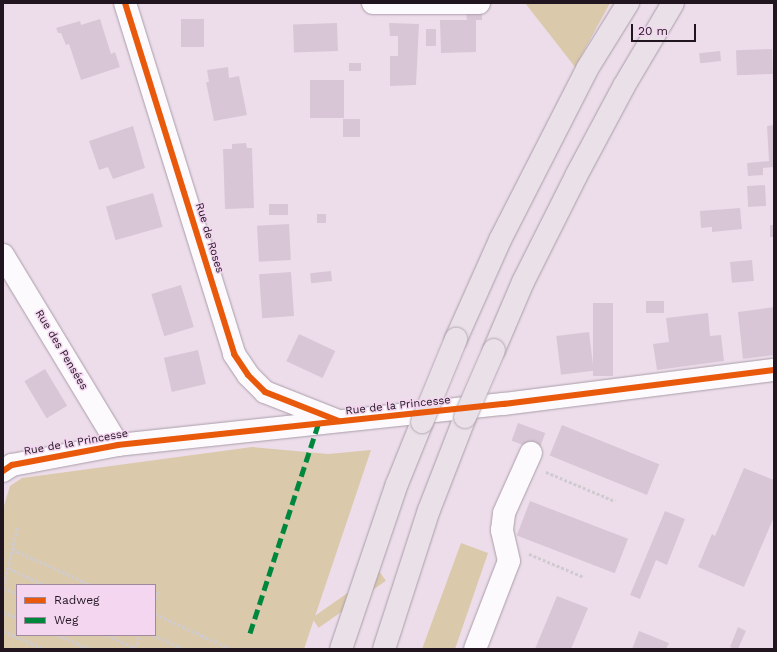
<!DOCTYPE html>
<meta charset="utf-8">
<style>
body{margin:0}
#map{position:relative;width:777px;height:652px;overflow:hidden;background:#edddeb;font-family:"Work Sans",sans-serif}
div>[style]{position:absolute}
.green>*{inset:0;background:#dac9aa;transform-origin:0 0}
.building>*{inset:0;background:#d8c6d6;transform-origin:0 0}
.path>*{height:2.5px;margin-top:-1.25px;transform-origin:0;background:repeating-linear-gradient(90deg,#cfcbcf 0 3px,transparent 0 5px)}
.roads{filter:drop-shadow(0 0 1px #a99da8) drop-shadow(0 0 1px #a99da8)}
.street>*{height:22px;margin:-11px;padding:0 11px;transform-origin:11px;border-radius:11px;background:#fcfafc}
.highway>*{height:22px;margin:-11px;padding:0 11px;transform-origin:11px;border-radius:11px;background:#e9e0e8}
.bridges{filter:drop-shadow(0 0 1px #b7a8b6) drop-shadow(0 0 1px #b7a8b6)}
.highway-bridge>*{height:22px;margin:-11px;padding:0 11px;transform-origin:11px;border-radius:11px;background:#e9e0e8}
.quiet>*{height:5px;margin-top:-2.5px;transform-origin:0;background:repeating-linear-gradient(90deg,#00873e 0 10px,transparent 0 15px)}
.cycleway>*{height:6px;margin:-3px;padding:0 3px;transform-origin:3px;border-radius:3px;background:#e8590c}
span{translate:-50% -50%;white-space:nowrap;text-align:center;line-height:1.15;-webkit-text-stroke:3px #f4d6f1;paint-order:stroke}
.street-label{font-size:11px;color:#211620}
.frame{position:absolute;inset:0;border:4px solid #211620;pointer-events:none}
.legend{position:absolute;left:16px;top:584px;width:140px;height:52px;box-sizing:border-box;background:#f4d6f1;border:1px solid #a0899d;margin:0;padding:5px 7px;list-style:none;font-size:12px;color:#211620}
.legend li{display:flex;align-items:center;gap:8px;height:20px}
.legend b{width:20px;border:1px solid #a0899d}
.scale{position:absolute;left:631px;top:24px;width:65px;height:18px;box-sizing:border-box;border:2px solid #211620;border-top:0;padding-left:5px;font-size:12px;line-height:14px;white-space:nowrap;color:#211620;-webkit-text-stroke:3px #f4d6f1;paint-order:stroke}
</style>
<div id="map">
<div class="green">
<div style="clip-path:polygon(525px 3px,610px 3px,575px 67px)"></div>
<div style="clip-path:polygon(evenodd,252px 447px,328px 454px,371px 450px,304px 649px,3px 649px,3px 509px,10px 486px,22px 478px,252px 447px,17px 585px,155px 585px,155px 635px,17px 635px,17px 585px)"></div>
<div style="clip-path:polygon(461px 543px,488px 553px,455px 649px,422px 649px)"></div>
<div style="left:379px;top:571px;width:12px;height:82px;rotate:55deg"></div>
</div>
<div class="building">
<div style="clip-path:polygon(466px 13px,482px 13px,482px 20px,476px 20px,476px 52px,441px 53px,440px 20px,467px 20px)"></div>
<div style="clip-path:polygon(100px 19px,111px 54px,115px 52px,120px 67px,81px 80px,69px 44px,66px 45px,61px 33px,58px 33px,56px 28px,80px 21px,81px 25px)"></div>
<div style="left:181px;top:19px;width:23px;height:28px"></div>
<div style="left:337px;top:23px;width:28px;height:44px;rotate:88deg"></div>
<div style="clip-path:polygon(389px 23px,419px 24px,416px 85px,390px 86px,390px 56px,398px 56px,398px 36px,390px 36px)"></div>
<div style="left:436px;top:29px;width:17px;height:10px;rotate:90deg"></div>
<div style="left:772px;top:49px;width:25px;height:36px;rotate:88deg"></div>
<div style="left:720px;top:51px;width:10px;height:21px;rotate:84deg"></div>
<div style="left:349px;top:63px;width:12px;height:8px"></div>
<div style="clip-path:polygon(228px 67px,229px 78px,239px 76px,247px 115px,214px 121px,206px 82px,209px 82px,207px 70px)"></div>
<div style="left:310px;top:80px;width:34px;height:38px"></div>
<div style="left:360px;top:119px;width:18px;height:17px;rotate:90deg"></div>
<div style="clip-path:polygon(774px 125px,774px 167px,763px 168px,763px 175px,748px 176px,747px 163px,769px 161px,767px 126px)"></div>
<div style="clip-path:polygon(133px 126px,145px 168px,113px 179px,108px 167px,99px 170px,89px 141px)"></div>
<div style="clip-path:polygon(246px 143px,247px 148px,252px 148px,254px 208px,225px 209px,223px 149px,232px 149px,232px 144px)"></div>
<div style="left:765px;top:185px;width:21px;height:18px;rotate:87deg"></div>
<div style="left:153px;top:193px;width:35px;height:49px;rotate:74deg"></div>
<div style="left:288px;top:204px;width:11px;height:19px;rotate:90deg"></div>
<div style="clip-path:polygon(740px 208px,742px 229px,712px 232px,712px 227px,701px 228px,700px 211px)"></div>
<div style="left:317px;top:214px;width:9px;height:9px"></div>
<div style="left:289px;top:224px;width:36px;height:32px;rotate:87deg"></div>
<div style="left:770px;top:225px;width:4px;height:12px"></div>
<div style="left:752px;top:260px;width:21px;height:22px;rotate:85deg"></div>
<div style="left:331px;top:271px;width:10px;height:21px;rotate:84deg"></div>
<div style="left:291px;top:272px;width:44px;height:32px;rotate:86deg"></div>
<div style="left:181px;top:285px;width:44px;height:31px;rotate:73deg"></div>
<div style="left:664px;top:301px;width:12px;height:18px;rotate:90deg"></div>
<div style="left:593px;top:303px;width:20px;height:73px"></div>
<div style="clip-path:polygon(774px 307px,774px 355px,743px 359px,738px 312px)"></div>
<div style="clip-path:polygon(708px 313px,710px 336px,721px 335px,724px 361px,657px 370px,653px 344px,669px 342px,666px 318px)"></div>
<div style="left:589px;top:332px;width:39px;height:33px;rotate:83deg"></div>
<div style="left:299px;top:334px;width:40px;height:30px;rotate:25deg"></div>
<div style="left:198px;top:350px;width:35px;height:35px;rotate:77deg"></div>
<div style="left:45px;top:369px;width:43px;height:24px;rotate:59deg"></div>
<div style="left:518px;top:423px;width:29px;height:19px;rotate:20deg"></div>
<div style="left:562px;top:425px;width:105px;height:33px;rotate:22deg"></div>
<div style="clip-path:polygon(744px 468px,774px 480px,774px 517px,744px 587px,698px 567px,712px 534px,715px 536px)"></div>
<div style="left:530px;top:501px;width:105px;height:37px;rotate:21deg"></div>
<div style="clip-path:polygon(665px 511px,685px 519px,667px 565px,656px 560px,640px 599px,630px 595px)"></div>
<div style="clip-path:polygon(557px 596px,588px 608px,571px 649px,535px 649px)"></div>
<div style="clip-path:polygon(738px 627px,746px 631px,738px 649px,735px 649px,730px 647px)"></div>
<div style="clip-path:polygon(639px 631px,669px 643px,666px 649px,632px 649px)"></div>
</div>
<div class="path">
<div style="left:546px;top:472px;width:75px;rotate:22.8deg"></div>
<div style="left:12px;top:549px;width:87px;rotate:24.5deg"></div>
<div style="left:529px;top:554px;width:60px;rotate:22.7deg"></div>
<div style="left:8px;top:568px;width:40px;rotate:25deg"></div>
<div style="left:3px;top:587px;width:16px;rotate:27deg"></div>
<div style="left:3px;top:589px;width:63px;rotate:-77.1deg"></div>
<div style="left:155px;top:599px;width:8px;rotate:-67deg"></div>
<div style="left:3px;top:612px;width:15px;rotate:23deg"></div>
<div style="left:155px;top:614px;width:84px;rotate:24.7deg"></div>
<div style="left:3px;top:631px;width:45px;rotate:23.7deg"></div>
<div style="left:58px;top:635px;width:35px;rotate:24deg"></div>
<div style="left:107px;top:635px;width:33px;rotate:25deg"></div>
<div style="left:153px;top:635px;width:33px;rotate:25deg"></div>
<div style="left:134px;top:649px;width:15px;rotate:-67deg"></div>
</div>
<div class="roads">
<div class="street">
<div style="left:125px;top:3px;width:368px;rotate:72.7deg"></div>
<div style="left:234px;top:354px;width:25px;rotate:56deg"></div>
<div style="left:248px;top:375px;width:24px;rotate:45deg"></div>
<div style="left:265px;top:392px;width:76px;rotate:21.5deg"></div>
<div style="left:373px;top:3px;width:106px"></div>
<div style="left:3px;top:255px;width:222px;rotate:58.8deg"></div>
<div style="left:3px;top:471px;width:11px;rotate:-34deg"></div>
<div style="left:12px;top:465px;width:108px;rotate:-10.7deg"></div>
<div style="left:118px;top:445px;width:388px;rotate:-6.1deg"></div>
<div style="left:504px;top:404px;width:272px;rotate:-7.2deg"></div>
<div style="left:475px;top:649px;width:94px;rotate:-68.9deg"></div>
<div style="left:509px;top:561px;width:32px;rotate:-103deg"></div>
<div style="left:502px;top:530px;width:17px;rotate:-83deg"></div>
<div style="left:504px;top:513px;width:66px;rotate:-65.8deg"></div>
</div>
<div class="highway">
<div style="left:456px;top:339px;width:108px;rotate:-66deg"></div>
<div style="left:500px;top:240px;width:192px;rotate:-63deg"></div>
<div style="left:587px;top:69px;width:78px;rotate:-58.2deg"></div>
<div style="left:494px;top:350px;width:74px;rotate:-66.9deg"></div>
<div style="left:523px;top:282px;width:119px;rotate:-63.4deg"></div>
<div style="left:576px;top:176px;width:102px;rotate:-61.9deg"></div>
<div style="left:624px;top:86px;width:96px;rotate:-59.4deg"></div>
<div style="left:341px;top:649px;width:174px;rotate:-71.3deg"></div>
<div style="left:397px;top:484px;width:67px;rotate:-68deg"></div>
<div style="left:384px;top:649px;width:146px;rotate:-72.1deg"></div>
<div style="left:429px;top:510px;width:100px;rotate:-68.8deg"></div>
</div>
</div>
<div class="bridges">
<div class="highway-bridge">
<div style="left:465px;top:417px;width:73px;rotate:-66.6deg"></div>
<div style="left:422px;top:422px;width:90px;rotate:-67.7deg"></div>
</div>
</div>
<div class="quiet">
<div style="left:250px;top:633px;width:219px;rotate:-71.9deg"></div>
</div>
<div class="cycleway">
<div style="left:125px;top:3px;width:368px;rotate:72.7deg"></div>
<div style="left:234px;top:354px;width:25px;rotate:56deg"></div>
<div style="left:248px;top:375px;width:24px;rotate:45deg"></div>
<div style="left:265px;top:392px;width:79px;rotate:21.4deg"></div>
<div style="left:3px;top:471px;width:11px;rotate:-34deg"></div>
<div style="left:12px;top:465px;width:108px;rotate:-10.7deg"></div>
<div style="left:118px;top:445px;width:388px;rotate:-6.1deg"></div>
<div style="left:504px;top:404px;width:272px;rotate:-7.2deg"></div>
</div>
<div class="street-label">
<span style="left:209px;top:238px;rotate:73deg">Rue de Roses</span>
<span style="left:61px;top:350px;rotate:59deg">Rue des Pensées</span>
<span style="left:398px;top:406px;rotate:-6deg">Rue de la Princesse</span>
<span style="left:76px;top:443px;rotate:-10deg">Rue de la Princesse</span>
</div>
<div class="frame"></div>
<ul class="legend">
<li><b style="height:5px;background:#e8590c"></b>Radweg</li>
<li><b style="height:5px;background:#00873e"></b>Weg</li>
</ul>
<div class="scale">20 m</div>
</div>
